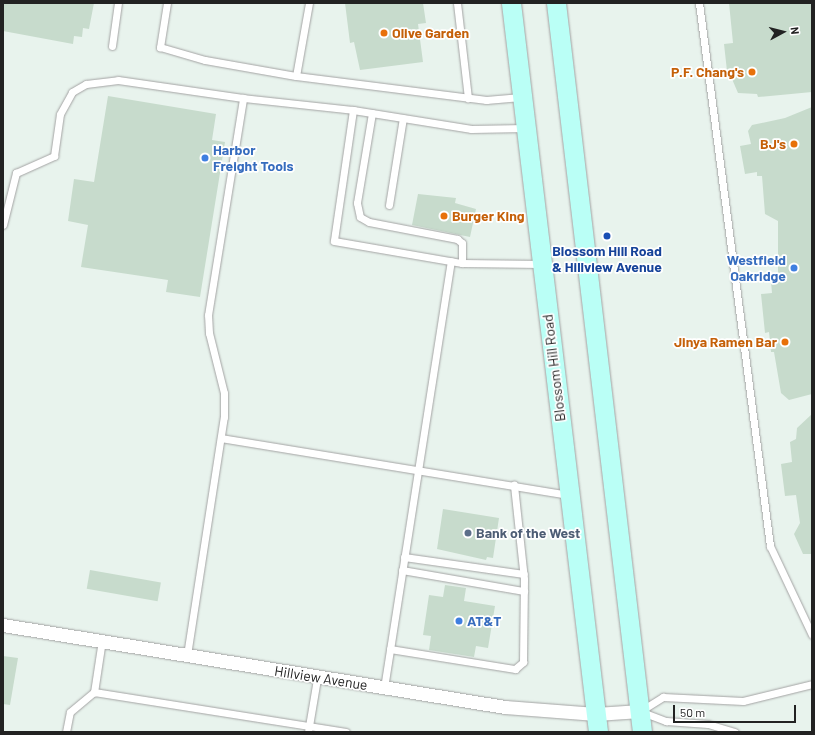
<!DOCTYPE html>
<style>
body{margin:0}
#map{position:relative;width:815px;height:735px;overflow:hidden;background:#e8f3ed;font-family:Barlow,sans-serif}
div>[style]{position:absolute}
.building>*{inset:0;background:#c7dbcc;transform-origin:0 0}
.roads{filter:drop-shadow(0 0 1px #a3a3a3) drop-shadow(0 0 1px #a3a3a3)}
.service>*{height:7px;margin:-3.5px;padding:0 3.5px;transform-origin:3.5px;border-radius:3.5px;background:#fff}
.minor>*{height:13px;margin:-6.5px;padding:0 6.5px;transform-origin:6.5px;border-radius:6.5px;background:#fff}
.secondary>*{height:19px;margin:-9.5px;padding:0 9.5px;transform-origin:9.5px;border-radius:9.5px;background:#bafff6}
.dots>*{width:11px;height:11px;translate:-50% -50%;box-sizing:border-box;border:2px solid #fff;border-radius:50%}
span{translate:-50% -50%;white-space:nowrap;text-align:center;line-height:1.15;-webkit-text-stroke:3.5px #fff;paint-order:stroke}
.food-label{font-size:14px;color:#c56008;font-weight:700}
.left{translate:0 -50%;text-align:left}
.right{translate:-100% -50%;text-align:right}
.shop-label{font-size:14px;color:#366cbe;font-weight:700}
.transit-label{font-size:14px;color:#164399;font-weight:700}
.street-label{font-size:14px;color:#222}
.service-label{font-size:14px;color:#4e5e75;font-weight:700}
.frame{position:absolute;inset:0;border:4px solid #222;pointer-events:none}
.north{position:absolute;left:763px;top:12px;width:40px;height:40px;-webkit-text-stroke:3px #fff;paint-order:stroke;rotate:83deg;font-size:11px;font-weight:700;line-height:16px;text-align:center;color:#222}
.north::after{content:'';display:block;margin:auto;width:14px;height:18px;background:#222;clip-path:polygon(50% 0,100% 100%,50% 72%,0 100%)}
.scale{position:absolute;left:673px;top:705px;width:123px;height:18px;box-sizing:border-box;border:2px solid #222;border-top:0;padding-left:5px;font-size:12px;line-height:14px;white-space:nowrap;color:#222;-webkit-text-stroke:3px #fff;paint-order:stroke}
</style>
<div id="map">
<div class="building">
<div style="clip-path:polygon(3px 3px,94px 3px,89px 29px,83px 28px,82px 37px,74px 36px,73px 44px,3px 31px)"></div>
<div style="clip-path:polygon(345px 3px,423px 3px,426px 23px,418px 24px,423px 62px,360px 70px,354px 42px,350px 43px)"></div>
<div style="clip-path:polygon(729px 3px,812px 3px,812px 92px,758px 97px,757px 94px,738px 93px,732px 79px,728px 80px,724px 44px,733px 43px)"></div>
<div style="clip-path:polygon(108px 96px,216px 114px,212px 140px,225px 142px,200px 297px,166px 292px,168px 280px,81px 267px,88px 225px,68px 221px,74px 179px,94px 182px)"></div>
<div style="clip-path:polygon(812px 107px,812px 394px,789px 400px,781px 393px,774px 352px,771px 352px,769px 332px,765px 333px,761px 294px,772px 293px,771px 282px,778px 281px,778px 221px,765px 214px,762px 176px,757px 176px,757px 172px,745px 174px,740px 146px,751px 144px,748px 131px,752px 125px,785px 118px)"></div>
<div style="clip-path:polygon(418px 194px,456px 198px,455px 203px,476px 209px,470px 237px,412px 225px)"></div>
<div style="clip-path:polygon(812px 414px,812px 554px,803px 554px,794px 534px,800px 523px,796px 495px,785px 496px,781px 464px,792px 462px,790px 442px,796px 439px,797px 428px)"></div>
<div style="clip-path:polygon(443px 509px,499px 518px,493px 558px,487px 557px,486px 560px,437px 549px)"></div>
<div style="left:90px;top:570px;width:72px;height:19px;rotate:10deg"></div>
<div style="clip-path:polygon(445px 585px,466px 588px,464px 601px,495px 606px,488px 648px,476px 646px,474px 657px,429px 650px,431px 636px,423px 635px,429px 595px,443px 597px)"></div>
<div style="clip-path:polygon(3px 656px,18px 658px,10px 705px,3px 704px)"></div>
</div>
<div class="roads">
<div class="service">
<div style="left:167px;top:3px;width:45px;rotate:99deg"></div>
<div style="left:160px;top:47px;width:47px;rotate:16.1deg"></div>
<div style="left:205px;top:60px;width:92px;rotate:10deg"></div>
<div style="left:309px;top:3px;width:74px;rotate:100.1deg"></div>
<div style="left:296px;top:76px;width:192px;rotate:7.2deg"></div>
<div style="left:486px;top:100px;width:35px;rotate:-5deg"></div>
<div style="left:457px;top:3px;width:96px;rotate:83.4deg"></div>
<div style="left:699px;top:3px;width:548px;rotate:82.55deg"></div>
<div style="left:770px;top:546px;width:98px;rotate:64.7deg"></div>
<div style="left:112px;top:46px;width:43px;rotate:-82.1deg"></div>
<div style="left:353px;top:110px;width:120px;rotate:9.1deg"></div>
<div style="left:471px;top:129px;width:54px;rotate:-1.1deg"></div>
<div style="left:372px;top:113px;width:91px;rotate:99.5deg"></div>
<div style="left:357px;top:203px;width:14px;rotate:78deg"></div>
<div style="left:360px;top:217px;width:10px;rotate:29deg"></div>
<div style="left:369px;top:222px;width:90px;rotate:10.9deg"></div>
<div style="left:457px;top:239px;width:6px;rotate:39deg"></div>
<div style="left:462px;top:243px;width:20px;rotate:90deg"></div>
<div style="left:389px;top:205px;width:88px;rotate:-80.9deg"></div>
<div style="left:3px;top:225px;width:54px;rotate:-76deg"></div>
<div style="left:16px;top:173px;width:42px;rotate:-24.1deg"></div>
<div style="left:54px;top:156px;width:42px;rotate:-81.9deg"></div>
<div style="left:60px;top:114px;width:25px;rotate:-61deg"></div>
<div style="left:72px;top:92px;width:16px;rotate:-30deg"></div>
<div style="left:86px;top:84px;width:32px;rotate:-7deg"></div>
<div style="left:118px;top:80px;width:126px;rotate:8.2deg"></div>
<div style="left:221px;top:438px;width:352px;rotate:9.3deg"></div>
<div style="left:404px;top:557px;width:121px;rotate:8.1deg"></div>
<div style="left:402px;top:570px;width:124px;rotate:9.8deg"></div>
<div style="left:102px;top:640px;width:53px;rotate:98.7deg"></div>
<div style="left:94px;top:692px;width:255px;rotate:9deg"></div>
<div style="left:390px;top:649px;width:127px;rotate:9.1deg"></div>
<div style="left:515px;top:669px;width:11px;rotate:-41deg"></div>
<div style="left:523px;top:662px;width:83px;rotate:-89.3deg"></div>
<div style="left:524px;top:579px;width:95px;rotate:-96.1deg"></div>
<div style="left:187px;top:655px;width:241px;rotate:-81.2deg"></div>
<div style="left:224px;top:417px;width:24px;rotate:-90deg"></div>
<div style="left:224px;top:393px;width:62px;rotate:-104deg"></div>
<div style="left:209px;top:333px;width:18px;rotate:-93deg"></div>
<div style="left:208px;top:315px;width:220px;rotate:-80.8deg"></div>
<div style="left:243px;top:98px;width:111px;rotate:6.2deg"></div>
<div style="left:353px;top:110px;width:132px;rotate:98.3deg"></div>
<div style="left:334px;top:241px;width:130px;rotate:9.8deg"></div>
<div style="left:462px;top:263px;width:79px;rotate:0.7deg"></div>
<div style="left:384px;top:688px;width:432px;rotate:-81.1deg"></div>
<div style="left:642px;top:710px;width:25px;rotate:-32deg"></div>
<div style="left:663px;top:697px;width:80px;rotate:2.9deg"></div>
<div style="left:743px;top:701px;width:71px;rotate:-13.8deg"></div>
<div style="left:642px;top:712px;width:26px;rotate:21deg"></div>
<div style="left:666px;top:721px;width:42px;rotate:4.1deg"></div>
<div style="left:708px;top:724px;width:28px;rotate:17deg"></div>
<div style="left:66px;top:732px;width:20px;rotate:-79deg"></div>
<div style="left:70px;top:712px;width:31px;rotate:-40deg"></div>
<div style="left:308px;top:732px;width:54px;rotate:-80.4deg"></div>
</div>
<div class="minor">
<div style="left:3px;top:625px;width:509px;rotate:9.28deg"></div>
<div style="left:505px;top:707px;width:91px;rotate:4.4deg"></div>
<div style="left:596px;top:714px;width:44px;rotate:-3.9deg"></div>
</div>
<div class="secondary">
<div style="left:511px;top:3px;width:734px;rotate:83.19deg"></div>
<div style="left:556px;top:3px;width:734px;rotate:83.27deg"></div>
</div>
</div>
<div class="dots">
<div style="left:384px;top:33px;background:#e8710a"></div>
<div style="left:752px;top:72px;background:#e8710a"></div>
<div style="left:794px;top:144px;background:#e8710a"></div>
<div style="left:205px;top:158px;background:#3f7fe0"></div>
<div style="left:444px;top:216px;background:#e8710a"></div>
<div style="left:607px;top:236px;background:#1a4fb4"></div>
<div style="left:794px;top:268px;background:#3f7fe0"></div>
<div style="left:785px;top:342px;background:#e8710a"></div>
<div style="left:468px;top:533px;background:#5c6f8a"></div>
<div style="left:459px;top:621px;background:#3f7fe0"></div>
</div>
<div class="food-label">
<span class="left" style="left:392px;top:33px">Olive Garden</span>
<span class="right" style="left:744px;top:72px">P.F. Chang's</span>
<span class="right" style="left:786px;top:144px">BJ's</span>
<span class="left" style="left:452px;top:216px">Burger King</span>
<span class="right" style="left:777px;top:342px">Jinya Ramen Bar</span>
</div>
<div class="shop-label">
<span class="left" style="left:213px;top:158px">Harbor<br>Freight Tools</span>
<span class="right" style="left:786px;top:268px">Westfield<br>Oakridge</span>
<span class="left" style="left:467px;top:621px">AT&amp;T</span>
</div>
<div class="transit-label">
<span style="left:607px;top:259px">Blossom Hill Road<br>&amp; Hillview Avenue</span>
</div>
<div class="street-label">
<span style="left:554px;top:368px;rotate:-97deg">Blossom Hill Road</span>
<span style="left:321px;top:678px;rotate:9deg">Hillview Avenue</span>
</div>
<div class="service-label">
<span class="left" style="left:476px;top:533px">Bank of the West</span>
</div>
<div class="frame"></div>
<div class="north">N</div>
<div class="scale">50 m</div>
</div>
